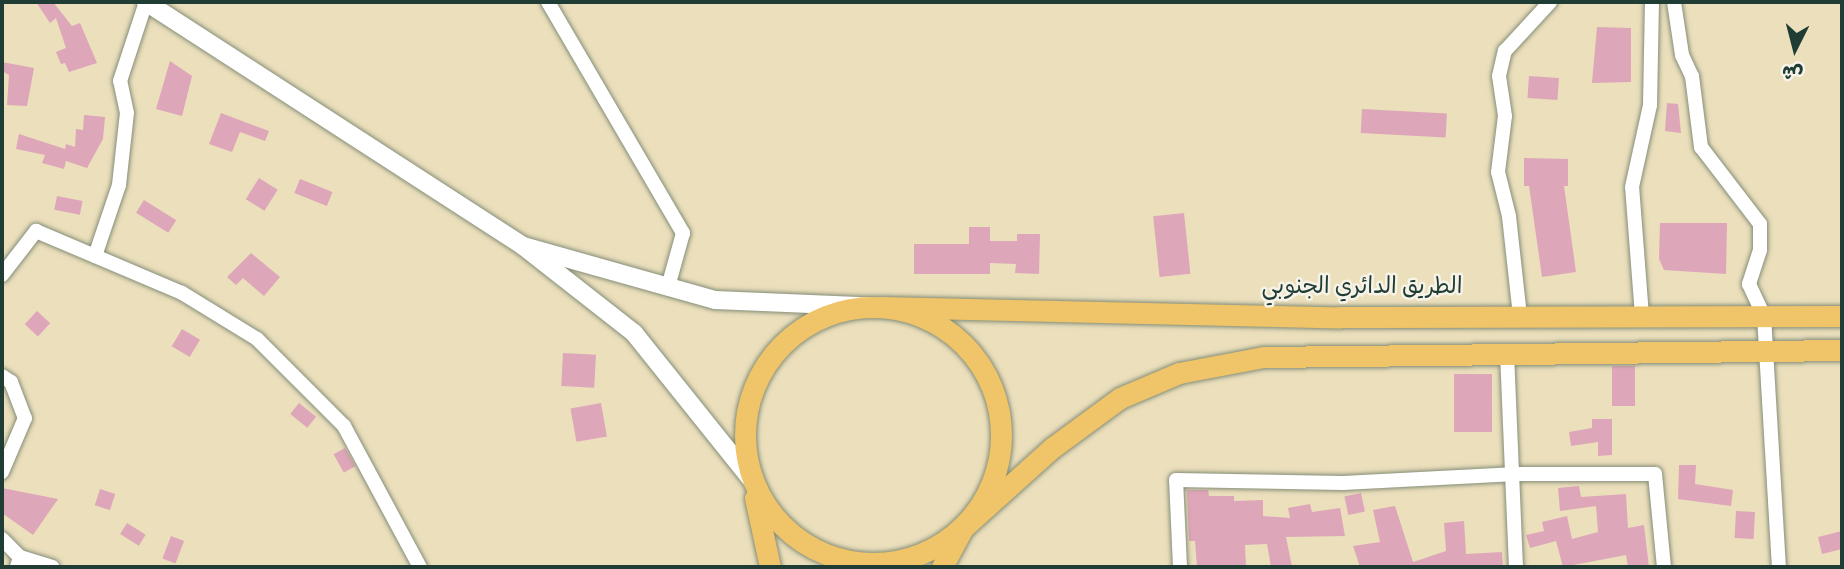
<!DOCTYPE html>
<meta charset="utf-8">
<style>
body{margin:0}
#map{position:relative;width:1844px;height:569px;overflow:hidden;background:#ebdfbc;font-family:Dekko,"Playpen Sans Arabic",sans-serif}
div>[style]{position:absolute}
.building>*{inset:0;background:#dea6b9;transform-origin:0 0}
.roads{filter:drop-shadow(0 0 2px #858e78) drop-shadow(0 0 2px #858e78)}
.minor>*{height:14px;margin:-7px;padding:0 7px;transform-origin:7px;border-radius:7px;background:#fff}
.tertiary>*{height:18px;margin:-9px;padding:0 9px;transform-origin:9px;border-radius:9px;background:#fff}
.primary>*{height:21px;margin:-10.5px;padding:0 10.5px;transform-origin:10.5px;border-radius:10.5px;background:#f0c469}
.primary>.ring{margin:-10.5px;padding:0;box-sizing:content-box;background:none;border:21px solid #f0c469;border-radius:50%}
span{translate:-50% -50%;white-space:nowrap;text-align:center;line-height:1.15;-webkit-text-stroke:5px #f7f3e8;paint-order:stroke}
.street-label{font-size:23px;color:#1f3d34}
.frame{position:absolute;inset:0;border:4px solid #1f3d34;pointer-events:none}
.north{position:absolute;left:1760px;top:14px;width:70px;height:70px;-webkit-text-stroke:5px #f7f3e8;paint-order:stroke;rotate:186deg;font-size:19px;font-weight:700;line-height:28px;text-align:center;color:#1f3d34}
.north::after{content:'';display:block;margin:auto;width:24px;height:32px;background:#1f3d34;clip-path:polygon(50% 0,100% 100%,50% 72%,0 100%)}
</style>
<div id="map">
<div class="building">
<div style="clip-path:polygon(36px 2px,53px 2px,72px 26px,80px 23px,97px 63px,69px 72px,65px 63px,61px 64px,56px 52px,66px 48px,56px 18px,50px 23px)"></div>
<div style="clip-path:polygon(1597px 27px,1631px 28px,1631px 82px,1592px 83px)"></div>
<div style="clip-path:polygon(170px 61px,192px 76px,182px 116px,156px 109px)"></div>
<div style="clip-path:polygon(2px 62px,34px 68px,27px 106px,7px 105px,9px 75px,2px 71px)"></div>
<div style="left:1529px;top:76px;width:30px;height:22px;rotate:4deg"></div>
<div style="clip-path:polygon(1667px 103px,1678px 104px,1681px 133px,1665px 131px)"></div>
<div style="left:1362px;top:109px;width:85px;height:24px;rotate:3deg"></div>
<div style="clip-path:polygon(221px 113px,269px 131px,265px 141px,240px 132px,232px 152px,209px 144px)"></div>
<div style="clip-path:polygon(84px 115px,105px 117px,103px 139px,87px 168px,66px 161px,64px 169px,42px 163px,45px 155px,16px 149px,19px 134px,65px 149px,66px 144px,75px 147px,76px 129px,83px 130px)"></div>
<div style="clip-path:polygon(1524px 158px,1568px 159px,1568px 186px,1564px 186px,1576px 272px,1542px 277px,1529px 186px,1524px 186px)"></div>
<div style="left:259px;top:178px;width:22px;height:25px;rotate:32deg"></div>
<div style="left:300px;top:179px;width:35px;height:15px;rotate:22deg"></div>
<div style="left:57px;top:196px;width:26px;height:14px;rotate:11deg"></div>
<div style="left:144px;top:200px;width:38px;height:15px;rotate:32deg"></div>
<div style="left:1184px;top:213px;width:61px;height:31px;rotate:84deg"></div>
<div style="clip-path:polygon(1660px 223px,1727px 223px,1726px 274px,1664px 270px,1659px 259px)"></div>
<div style="clip-path:polygon(969px 227px,990px 227px,990px 241px,1017px 241px,1017px 234px,1040px 234px,1039px 274px,1015px 273px,1016px 264px,990px 263px,990px 274px,914px 274px,914px 244px,969px 244px)"></div>
<div style="clip-path:polygon(251px 253px,280px 277px,264px 296px,243px 278px,236px 285px,227px 277px)"></div>
<div style="left:37px;top:311px;width:18px;height:18px;rotate:43deg"></div>
<div style="left:182px;top:329px;width:21px;height:20px;rotate:31deg"></div>
<div style="left:563px;top:353px;width:33px;height:33px;rotate:3deg"></div>
<div style="left:1612px;top:366px;width:23px;height:40px"></div>
<div style="left:1454px;top:374px;width:38px;height:58px"></div>
<div style="left:299px;top:403px;width:22px;height:14px;rotate:39deg"></div>
<div style="left:601px;top:403px;width:34px;height:31px;rotate:80deg"></div>
<div style="clip-path:polygon(1592px 419px,1612px 419px,1612px 455px,1598px 456px,1598px 442px,1571px 446px,1569px 432px,1592px 428px)"></div>
<div style="left:345px;top:448px;width:21px;height:13px;rotate:61deg"></div>
<div style="clip-path:polygon(1679px 465px,1696px 465px,1695px 484px,1733px 490px,1731px 506px,1678px 499px)"></div>
<div style="clip-path:polygon(1579px 486px,1581px 497px,1626px 494px,1628px 528px,1644px 525px,1649px 567px,1628px 567px,1626px 555px,1563px 567px,1556px 541px,1530px 548px,1526px 535px,1544px 531px,1542px 522px,1567px 516px,1572px 539px,1598px 532px,1596px 506px,1560px 511px,1558px 488px)"></div>
<div style="clip-path:polygon(2px 488px,58px 499px,33px 535px,2px 513px)"></div>
<div style="left:100px;top:489px;width:16px;height:17px;rotate:18deg"></div>
<div style="clip-path:polygon(1187px 490px,1208px 490px,1209px 496px,1234px 496px,1234px 501px,1263px 500px,1263px 516px,1290px 518px,1288px 508px,1310px 504px,1312px 512px,1340px 508px,1345px 536px,1286px 537px,1292px 567px,1271px 567px,1267px 544px,1245px 545px,1246px 567px,1197px 567px,1195px 541px,1189px 541px)"></div>
<div style="left:1361px;top:493px;width:19px;height:17px;rotate:78deg"></div>
<div style="clip-path:polygon(1395px 506px,1413px 562px,1446px 551px,1444px 523px,1464px 521px,1466px 554px,1502px 552px,1503px 567px,1360px 567px,1353px 546px,1380px 542px,1373px 510px)"></div>
<div style="left:1736px;top:511px;width:19px;height:27px;rotate:3deg"></div>
<div style="left:127px;top:523px;width:22px;height:13px;rotate:32deg"></div>
<div style="clip-path:polygon(1842px 531px,1842px 549px,1822px 554px,1818px 537px)"></div>
<div style="left:171px;top:536px;width:14px;height:24px;rotate:21deg"></div>
</div>
<div class="roads">
<div class="minor">
<div style="left:548px;top:2px;width:268px;rotate:59.7deg"></div>
<div style="left:683px;top:233px;width:56px;rotate:105.5deg"></div>
<div style="left:1674px;top:2px;width:54px;rotate:81.4deg"></div>
<div style="left:1682px;top:55px;width:23px;rotate:65deg"></div>
<div style="left:1692px;top:76px;width:72px;rotate:82.8deg"></div>
<div style="left:1701px;top:147px;width:97px;rotate:52.5deg"></div>
<div style="left:1760px;top:224px;width:26px;rotate:90deg"></div>
<div style="left:1760px;top:250px;width:36px;rotate:108deg"></div>
<div style="left:1749px;top:284px;width:35px;rotate:65deg"></div>
<div style="left:1764px;top:316px;width:251px;rotate:86.6deg"></div>
<div style="left:95px;top:256px;width:75px;rotate:-71.3deg"></div>
<div style="left:119px;top:185px;width:72px;rotate:-83.7deg"></div>
<div style="left:127px;top:113px;width:33px;rotate:-102deg"></div>
<div style="left:120px;top:81px;width:83px;rotate:-71.8deg"></div>
<div style="left:2px;top:275px;width:56px;rotate:-52.3deg"></div>
<div style="left:36px;top:231px;width:159px;rotate:23deg"></div>
<div style="left:182px;top:293px;width:88px;rotate:31.5deg"></div>
<div style="left:257px;top:339px;width:123px;rotate:45deg"></div>
<div style="left:344px;top:426px;width:160px;rotate:61.7deg"></div>
<div style="left:1520px;top:316px;width:101px;rotate:-96.3deg"></div>
<div style="left:1509px;top:216px;width:45px;rotate:-104deg"></div>
<div style="left:1498px;top:172px;width:56px;rotate:-82.9deg"></div>
<div style="left:1505px;top:116px;width:40px;rotate:-98.5deg"></div>
<div style="left:1499px;top:76px;width:26px;rotate:-77deg"></div>
<div style="left:1505px;top:51px;width:67px;rotate:-47.4deg"></div>
<div style="left:1642px;top:316px;width:129px;rotate:-94.4deg"></div>
<div style="left:1632px;top:187px;width:84px;rotate:-77.6deg"></div>
<div style="left:1650px;top:105px;width:103px;rotate:-88.9deg"></div>
<div style="left:1507px;top:353px;width:214px;rotate:87.6deg"></div>
<div style="left:2px;top:376px;width:11px;rotate:34deg"></div>
<div style="left:11px;top:382px;width:39px;rotate:69deg"></div>
<div style="left:25px;top:418px;width:59px;rotate:113.1deg"></div>
<div style="left:2px;top:539px;width:25px;rotate:45deg"></div>
<div style="left:20px;top:557px;width:10px;rotate:107deg"></div>
<div style="left:20px;top:557px;width:34px;rotate:17deg"></div>
<div style="left:1180px;top:567px;width:87px;rotate:-92.6deg"></div>
<div style="left:1176px;top:480px;width:167px;rotate:1deg"></div>
<div style="left:1343px;top:483px;width:169px;rotate:-3deg"></div>
<div style="left:1512px;top:474px;width:143px"></div>
<div style="left:1655px;top:474px;width:93px;rotate:84.5deg"></div>
</div>
<div class="tertiary">
<div style="left:146px;top:2px;width:449px;rotate:32.9deg"></div>
<div style="left:751px;top:479px;width:187px;rotate:-128.7deg"></div>
<div style="left:634px;top:333px;width:141px;rotate:-141.9deg"></div>
<div style="left:523px;top:246px;width:199px;rotate:15.7deg"></div>
<div style="left:715px;top:300px;width:167px;rotate:2.4deg"></div>
</div>
<div class="primary">
<div class="ring" style="left:745px;top:307px;width:235px;height:235px"></div>
<div style="left:882px;top:307px;width:458px;rotate:1.3deg"></div>
<div style="left:1340px;top:317px;width:502px;rotate:-0.11deg"></div>
<div style="left:755px;top:498px;width:71px;rotate:77.7deg"></div>
<div style="left:942px;top:567px;width:44px;rotate:-61.7deg"></div>
<div style="left:963px;top:528px;width:120px;rotate:-42deg"></div>
<div style="left:1052px;top:448px;width:84px;rotate:-36.3deg"></div>
<div style="left:1120px;top:398px;width:64px;rotate:-23deg"></div>
<div style="left:1179px;top:373px;width:86px;rotate:-10.7deg"></div>
<div style="left:1264px;top:357px;width:578px;rotate:-0.69deg"></div>
</div>
</div>
<div class="street-label">
<span style="left:1362px;top:289px">الطريق الدائري الجنوبي</span>
</div>
<div class="frame"></div>
<div class="north">ش</div>
</div>
